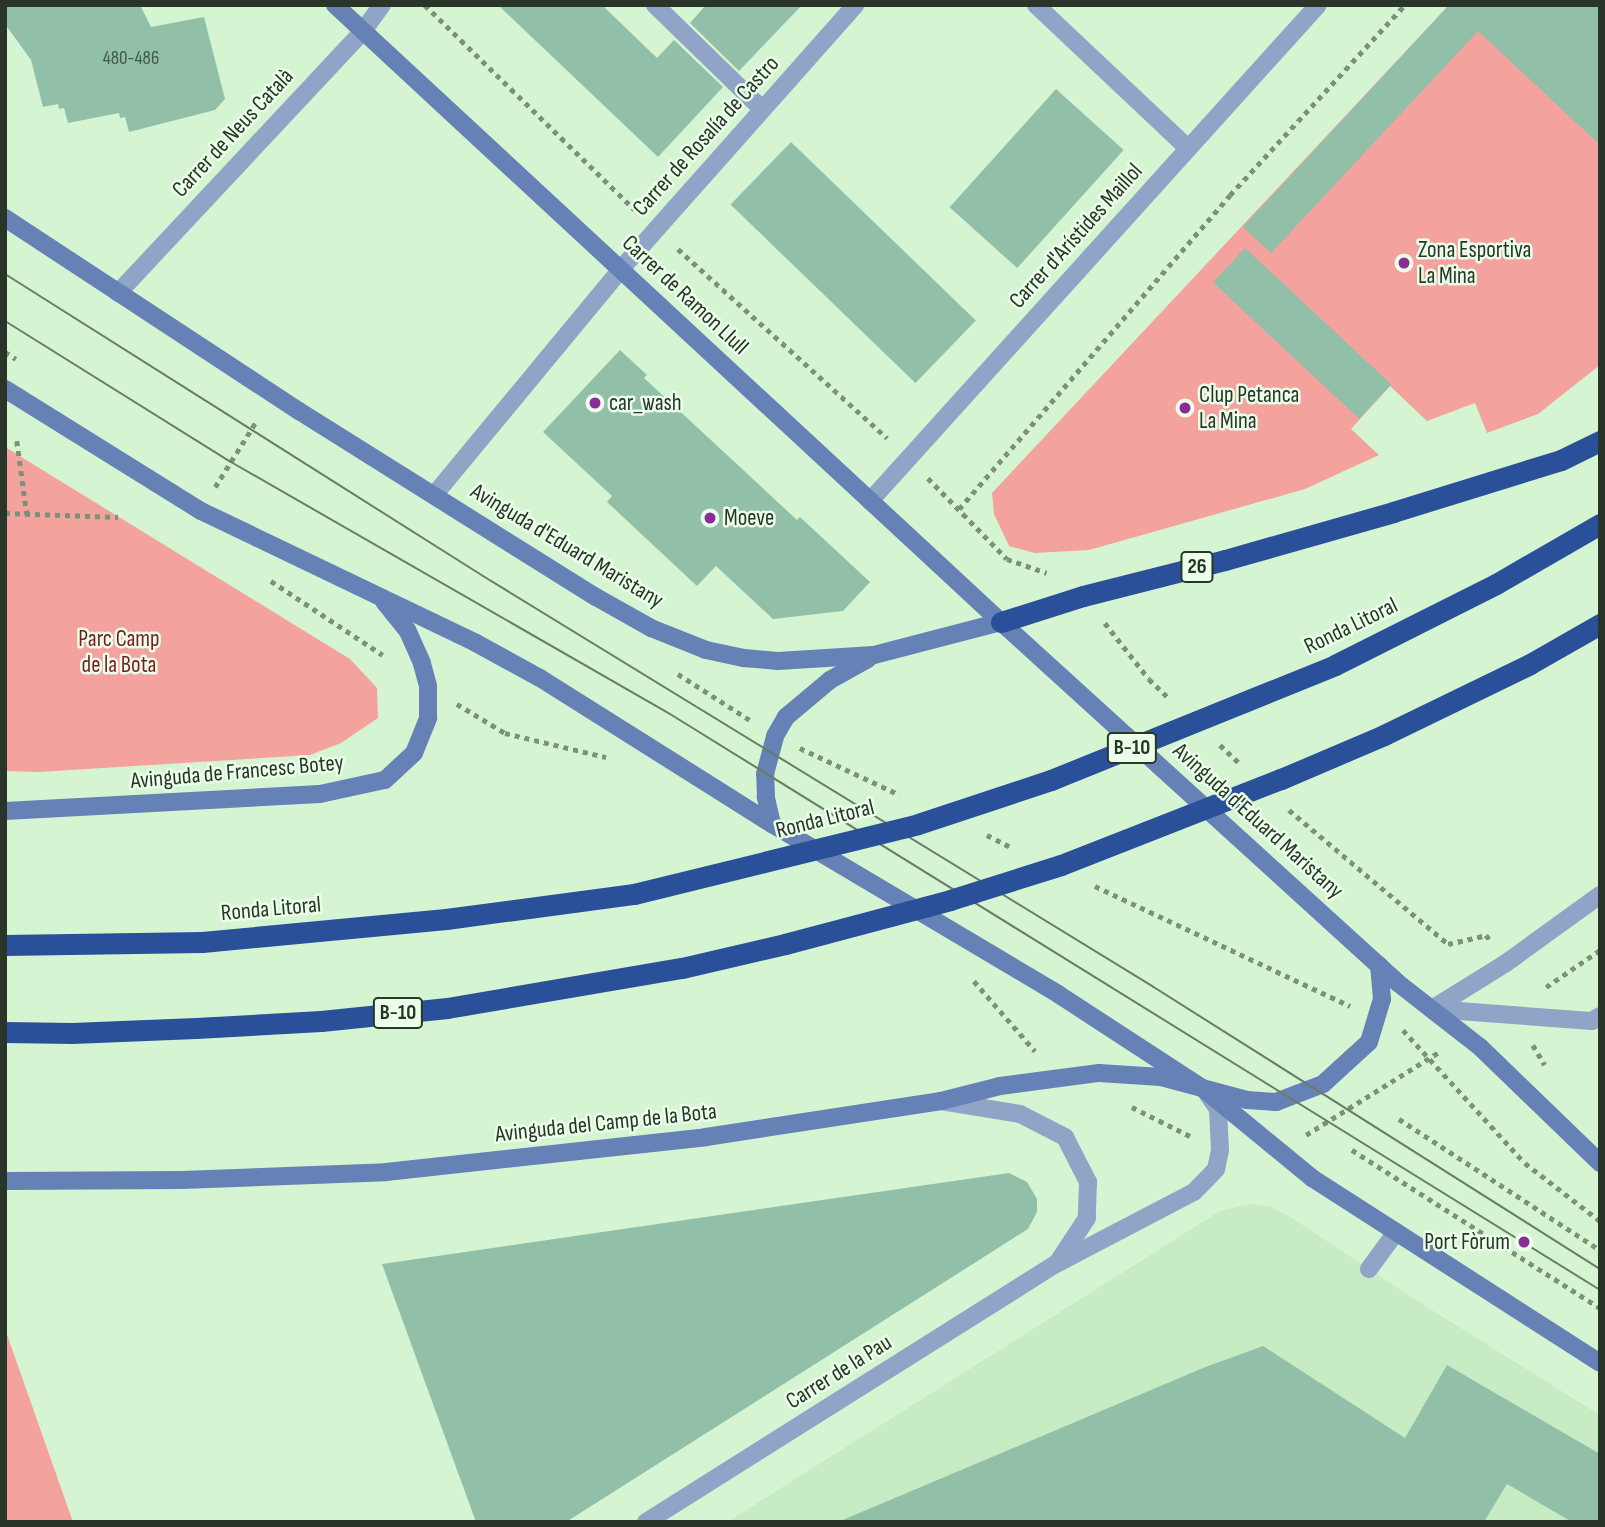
<!DOCTYPE html>
<meta charset="utf-8">
<style>
body{margin:0}
#map{position:relative;width:1605px;height:1527px;overflow:hidden;background:#d5f5d2;font-family:"Sofia Sans Condensed",sans-serif}
div>[style]{position:absolute}
.built>*{inset:0;background:#c7ecc3}
.green>*{inset:0;background:#f3a29e}
.building>*{inset:0;background:#92bfa8;transform-origin:0 0}
.path>*{height:4.5px;margin-top:-2.25px;transform-origin:0;background:repeating-linear-gradient(90deg,#7b9179 0 5px,transparent 0 10px)}
.lane>*{height:18px;margin:-9px;padding:0 9px;transform-origin:9px;border-radius:9px;background:#90a4c8}
.street>*{height:18px;margin:-9px;padding:0 9px;transform-origin:9px;border-radius:9px;background:#90a4c8}
.secondary>*{height:18px;margin:-9px;padding:0 9px;transform-origin:9px;border-radius:9px;background:#6581b6}
.highway>*{height:21px;margin:-10.5px;padding:0 10.5px;transform-origin:10.5px;border-radius:10.5px;background:#2b509a}
.tram>*{height:2px;margin:-1px;padding:0 1px;transform-origin:1px;border-radius:1px;background:#697c67}
.highway-bridge>*{height:21px;margin:-10.5px;padding:0 10.5px;transform-origin:10.5px;border-radius:10.5px;background:#2b509a}
.dots>*{width:19px;height:19px;translate:-50% -50%;box-sizing:border-box;border:4px solid #ebfee9;border-radius:50%}
span{translate:-50% -50%;white-space:nowrap;text-align:center;line-height:1.15;-webkit-text-stroke:5px #ebfee9;paint-order:stroke}
.number-label{font-size:19px;color:#435848}
.number-label span{-webkit-text-stroke-width:0}
.shield-label span{padding:2px 5px;background:#ebfee9;border:2px solid;border-radius:5px;-webkit-text-stroke-width:0}
.shield-label{font-size:21px;color:#293528;font-weight:700}
.street-label{font-size:23px;color:#293528}
.poi-label{font-size:23px;color:#293528}
.left{translate:0 -50%;text-align:left}
.right{translate:-100% -50%;text-align:right}
.park-label{font-size:23px;color:#781c22}
.frame{position:absolute;inset:0;border:7px solid #293528;pointer-events:none}
</style>
<div id="map">
<div class="built">
<div style="clip-path:polygon(1251px 1204px,1270px 1206px,1292px 1218px,1416px 1300px,1600px 1415px,1600px 1522px,727px 1522px,1220px 1211px)"></div>
</div>
<div class="green">
<div style="clip-path:polygon(1449px 5px,1600px 5px,1600px 365px,1538px 414px,1487px 433px,1475px 403px,1427px 421px,1390px 386px,1351px 429px,1379px 455px,1305px 489px,1089px 550px,1035px 553px,1009px 546px,994px 514px,992px 493px)"></div>
<div style="clip-path:polygon(5px 447px,350px 659px,377px 688px,378px 718px,341px 743px,310px 755px,39px 772px,5px 771px)"></div>
<div style="clip-path:polygon(5px 1329px,73px 1522px,5px 1522px)"></div>
</div>
<div class="building">
<div style="clip-path:polygon(5px 5px,140px 5px,151px 27px,204px 17px,225px 99px,215px 110px,129px 132px,125px 117px,120px 118px,119px 113px,68px 123px,64px 108px,59px 109px,58px 104px,43px 107px,31px 60px,5px 24px)"></div>
<div style="clip-path:polygon(498px 5px,602px 5px,657px 58px,674px 40px,723px 87px,658px 157px)"></div>
<div style="clip-path:polygon(706px 5px,802px 5px,739px 71px,690px 23px)"></div>
<div style="clip-path:polygon(1449px 5px,1600px 5px,1600px 145px,1478px 31px,1271px 253px,1243px 227px)"></div>
<div style="left:1056px;top:89px;width:91px;height:159px;rotate:42deg"></div>
<div style="left:791px;top:142px;width:257px;height:87px;rotate:44deg"></div>
<div style="left:1245px;top:248px;width:200px;height:47px;rotate:43deg"></div>
<div style="clip-path:polygon(620px 350px,647px 375px,644px 378px,797px 520px,800px 517px,870px 582px,843px 611px,773px 619px,716px 566px,697px 586px,607px 502px,612px 496px,543px 432px)"></div>
<div style="clip-path:polygon(1009px 1173px,1027px 1182px,1037px 1199px,1037px 1212px,1028px 1229px,566px 1522px,476px 1522px,382px 1264px)"></div>
<div style="clip-path:polygon(1263px 1346px,1405px 1438px,1447px 1365px,1600px 1454px,1600px 1522px,1572px 1522px,1507px 1484px,1484px 1522px,838px 1522px,1203px 1368px)"></div>
</div>
<div class="path">
<div style="left:425px;top:5px;width:293px;rotate:44.3deg"></div>
<div style="left:678px;top:249px;width:282px;rotate:42.1deg"></div>
<div style="left:5px;top:352px;width:13px;rotate:32deg"></div>
<div style="left:17px;top:441px;width:74px;rotate:82.2deg"></div>
<div style="left:928px;top:478px;width:113px;rotate:45.7deg"></div>
<div style="left:1007px;top:559px;width:42px;rotate:19.3deg"></div>
<div style="left:215px;top:487px;width:79px;rotate:-57.9deg"></div>
<div style="left:959px;top:509px;width:415px;rotate:-49.2deg"></div>
<div style="left:1230px;top:195px;width:258px;rotate:-47.4deg"></div>
<div style="left:5px;top:513px;width:113px;rotate:2deg"></div>
<div style="left:271px;top:581px;width:134px;rotate:33.5deg"></div>
<div style="left:1105px;top:623px;width:71px;rotate:51.8deg"></div>
<div style="left:1149px;top:679px;width:29px;rotate:44deg"></div>
<div style="left:678px;top:674px;width:85px;rotate:32.6deg"></div>
<div style="left:457px;top:704px;width:56px;rotate:31.1deg"></div>
<div style="left:505px;top:733px;width:104px;rotate:13.4deg"></div>
<div style="left:1220px;top:745px;width:26px;rotate:43deg"></div>
<div style="left:800px;top:748px;width:110px;rotate:25.2deg"></div>
<div style="left:1289px;top:810px;width:208px;rotate:40.1deg"></div>
<div style="left:1448px;top:944px;width:39px;rotate:-13deg"></div>
<div style="left:1486px;top:935px;width:6px;rotate:51deg"></div>
<div style="left:987px;top:835px;width:27px;rotate:27deg"></div>
<div style="left:1095px;top:886px;width:282px;rotate:25.2deg"></div>
<div style="left:974px;top:981px;width:93px;rotate:48.9deg"></div>
<div style="left:1546px;top:987px;width:65px;rotate:-34.4deg"></div>
<div style="left:1403px;top:1030px;width:180px;rotate:47.5deg"></div>
<div style="left:1525px;top:1163px;width:95px;rotate:37.7deg"></div>
<div style="left:1533px;top:1045px;width:23px;rotate:59deg"></div>
<div style="left:1132px;top:1107px;width:65px;rotate:26.6deg"></div>
<div style="left:1399px;top:1119px;width:240px;rotate:33.1deg"></div>
<div style="left:1306px;top:1135px;width:157px;rotate:-32deg"></div>
<div style="left:1352px;top:1150px;width:294px;rotate:32.5deg"></div>
</div>
<div class="lane">
<div style="left:1432px;top:1009px;width:160px;rotate:4.3deg"></div>
<div style="left:1592px;top:1021px;width:9px;rotate:-32deg"></div>
<div style="left:1369px;top:1269px;width:46px;rotate:-53.9deg"></div>
</div>
<div class="street">
<div style="left:655px;top:5px;width:149px;rotate:44.2deg"></div>
<div style="left:1036px;top:5px;width:209px;rotate:43.3deg"></div>
<div style="left:118px;top:293px;width:359px;rotate:-46.9deg"></div>
<div style="left:363px;top:31px;width:32px;rotate:-54deg"></div>
<div style="left:435px;top:494px;width:292px;rotate:-50.4deg"></div>
<div style="left:621px;top:269px;width:353px;rotate:-48.4deg"></div>
<div style="left:870px;top:501px;width:668px;rotate:-47.91deg"></div>
<div style="left:1432px;top:1009px;width:87px;rotate:-31.9deg"></div>
<div style="left:1506px;top:963px;width:116px;rotate:-35.9deg"></div>
<div style="left:941px;top:1101px;width:80px;rotate:9.3deg"></div>
<div style="left:1020px;top:1114px;width:51px;rotate:27.1deg"></div>
<div style="left:1065px;top:1137px;width:51px;rotate:62.9deg"></div>
<div style="left:1088px;top:1182px;width:36px;rotate:92deg"></div>
<div style="left:1087px;top:1218px;width:53px;rotate:123.4deg"></div>
<div style="left:646px;top:1522px;width:487px;rotate:-32.2deg"></div>
<div style="left:1058px;top:1263px;width:153px;rotate:-27.6deg"></div>
<div style="left:1194px;top:1192px;width:32px;rotate:-46deg"></div>
<div style="left:1216px;top:1169px;width:19px;rotate:-78deg"></div>
<div style="left:1220px;top:1150px;width:41px;rotate:-92.8deg"></div>
<div style="left:1218px;top:1109px;width:19px;rotate:-125deg"></div>
</div>
<div class="secondary">
<div style="left:335px;top:5px;width:908px;rotate:42.81deg"></div>
<div style="left:1001px;top:622px;width:537px;rotate:42.28deg"></div>
<div style="left:1398px;top:983px;width:104px;rotate:38deg"></div>
<div style="left:1480px;top:1047px;width:167px;rotate:44deg"></div>
<div style="left:5px;top:218px;width:352px;rotate:33.3deg"></div>
<div style="left:299px;top:411px;width:350px;rotate:32.1deg"></div>
<div style="left:596px;top:597px;width:63px;rotate:29.4deg"></div>
<div style="left:651px;top:628px;width:59px;rotate:21.8deg"></div>
<div style="left:706px;top:650px;width:39px;rotate:12deg"></div>
<div style="left:744px;top:658px;width:34px;rotate:5deg"></div>
<div style="left:778px;top:661px;width:96px;rotate:-3.6deg"></div>
<div style="left:874px;top:655px;width:131px;rotate:-14.6deg"></div>
<div style="left:5px;top:389px;width:231px;rotate:31.9deg"></div>
<div style="left:201px;top:511px;width:305px;rotate:25.6deg"></div>
<div style="left:476px;top:643px;width:73px;rotate:28.7deg"></div>
<div style="left:540px;top:678px;width:274px;rotate:32.2deg"></div>
<div style="left:772px;top:824px;width:333px;rotate:30.7deg"></div>
<div style="left:1058px;top:994px;width:176px;rotate:33.1deg"></div>
<div style="left:1205px;top:1090px;width:139px;rotate:39.4deg"></div>
<div style="left:1312px;top:1178px;width:342px;rotate:32.7deg"></div>
<div style="left:5px;top:811px;width:315px;rotate:-3.1deg"></div>
<div style="left:320px;top:794px;width:66px;rotate:-12.2deg"></div>
<div style="left:385px;top:780px;width:40px;rotate:-43deg"></div>
<div style="left:414px;top:753px;width:38px;rotate:-68deg"></div>
<div style="left:428px;top:718px;width:32px;rotate:-90deg"></div>
<div style="left:428px;top:686px;width:24px;rotate:-105deg"></div>
<div style="left:422px;top:663px;width:36px;rotate:-114deg"></div>
<div style="left:407px;top:630px;width:36px;rotate:-129deg"></div>
<div style="left:772px;top:824px;width:28px;rotate:-103deg"></div>
<div style="left:766px;top:797px;width:23px;rotate:-92deg"></div>
<div style="left:765px;top:774px;width:39px;rotate:-75deg"></div>
<div style="left:775px;top:736px;width:22px;rotate:-60deg"></div>
<div style="left:786px;top:717px;width:57px;rotate:-40.1deg"></div>
<div style="left:830px;top:680px;width:43px;rotate:-28.9deg"></div>
<div style="left:5px;top:1181px;width:177px;rotate:-0.3deg"></div>
<div style="left:182px;top:1180px;width:204px;rotate:-2.2deg"></div>
<div style="left:386px;top:1172px;width:322px;rotate:-6.2deg"></div>
<div style="left:706px;top:1137px;width:238px;rotate:-8.7deg"></div>
<div style="left:941px;top:1101px;width:61px;rotate:-14.3deg"></div>
<div style="left:1000px;top:1086px;width:100px;rotate:-7.5deg"></div>
<div style="left:1099px;top:1073px;width:62px;rotate:3.7deg"></div>
<div style="left:1161px;top:1077px;width:89px;rotate:15deg"></div>
<div style="left:1247px;top:1100px;width:29px;rotate:4deg"></div>
<div style="left:1276px;top:1102px;width:50px;rotate:-21deg"></div>
<div style="left:1323px;top:1084px;width:62px;rotate:-42.4deg"></div>
<div style="left:1369px;top:1042px;width:45px;rotate:-73.2deg"></div>
<div style="left:1382px;top:999px;width:34px;rotate:-95deg"></div>
</div>
<div class="highway">
<div style="left:1001px;top:622px;width:86px;rotate:-17.6deg"></div>
<div style="left:1083px;top:596px;width:146px;rotate:-14.2deg"></div>
<div style="left:1225px;top:560px;width:175px;rotate:-15.9deg"></div>
<div style="left:1393px;top:512px;width:176px;rotate:-17.2deg"></div>
<div style="left:1561px;top:460px;width:43px;rotate:-26deg"></div>
<div style="left:1281px;top:779px;width:112px;rotate:-23.1deg"></div>
<div style="left:1384px;top:735px;width:162px;rotate:-25.9deg"></div>
<div style="left:1530px;top:664px;width:81px;rotate:-29.7deg"></div>
<div style="left:5px;top:945px;width:197px;rotate:-0.9deg"></div>
<div style="left:202px;top:942px;width:245px;rotate:-5.4deg"></div>
<div style="left:446px;top:919px;width:190px;rotate:-7.6deg"></div>
<div style="left:5px;top:1032px;width:67px;rotate:0.9deg"></div>
<div style="left:72px;top:1033px;width:124px;rotate:-2.3deg"></div>
<div style="left:196px;top:1028px;width:125px;rotate:-3.2deg"></div>
<div style="left:321px;top:1021px;width:127px;rotate:-5.9deg"></div>
<div style="left:447px;top:1008px;width:238px;rotate:-9.7deg"></div>
<div style="left:682px;top:968px;width:106px;rotate:-13.1deg"></div>
</div>
<div class="tram">
<div style="left:5px;top:274px;width:565px;rotate:32.28deg"></div>
<div style="left:483px;top:576px;width:785px;rotate:31.5deg"></div>
<div style="left:1152px;top:986px;width:530px;rotate:32.28deg"></div>
<div style="left:5px;top:321px;width:266px;rotate:32deg"></div>
<div style="left:231px;top:462px;width:506px;rotate:29.86deg"></div>
<div style="left:670px;top:714px;width:1094px;rotate:31.77deg"></div>
</div>
<div class="highway-bridge">
<div style="left:634px;top:894px;width:292px;rotate:-13.8deg"></div>
<div style="left:918px;top:824px;width:140px;rotate:-18.3deg"></div>
<div style="left:1051px;top:780px;width:306px;rotate:-22deg"></div>
<div style="left:1335px;top:665px;width:180px;rotate:-26.7deg"></div>
<div style="left:1496px;top:584px;width:120px;rotate:-30deg"></div>
<div style="left:785px;top:944px;width:171px;rotate:-14.9deg"></div>
<div style="left:950px;top:900px;width:116px;rotate:-17.5deg"></div>
<div style="left:1061px;top:865px;width:236px;rotate:-21.4deg"></div>
</div>
<div class="dots">
<div style="left:1404px;top:263px;background:#892c97"></div>
<div style="left:595px;top:403px;background:#892c97"></div>
<div style="left:1185px;top:408px;background:#892c97"></div>
<div style="left:710px;top:518px;background:#892c97"></div>
<div style="left:1524px;top:1242px;background:#892c97"></div>
</div>
<div class="number-label">
<span style="left:131px;top:59px">480-486</span>
</div>
<div class="shield-label">
<span style="left:1197px;top:567px">26</span>
<span style="left:1132px;top:748px">B-10</span>
<span style="left:398px;top:1013px">B-10</span>
</div>
<div class="street-label">
<span style="left:233px;top:133px;rotate:-47deg">Carrer de Neus Català</span>
<span style="left:706px;top:136px;rotate:-48deg">Carrer de Rosalía de Castro</span>
<span style="left:1076px;top:236px;rotate:-48deg">Carrer d'Arístides Maillol</span>
<span style="left:685px;top:295px;rotate:43deg">Carrer de Ramon Llull</span>
<span style="left:567px;top:546px;rotate:31deg">Avinguda d'Eduard Maristany</span>
<span style="left:1351px;top:626px;rotate:-26deg">Ronda Litoral</span>
<span style="left:237px;top:772px;rotate:-5deg">Avinguda de Francesc Botey</span>
<span style="left:825px;top:819px;rotate:-14deg">Ronda Litoral</span>
<span style="left:1258px;top:821px;rotate:42deg">Avinguda d'Eduard Maristany</span>
<span style="left:271px;top:909px;rotate:-5deg">Ronda Litoral</span>
<span style="left:606px;top:1123px;rotate:-6deg">Avinguda del Camp de la Bota</span>
<span style="left:839px;top:1372px;rotate:-32deg">Carrer de la Pau</span>
</div>
<div class="poi-label">
<span class="left" style="left:1418px;top:263px">Zona Esportiva<br>La Mina</span>
<span class="left" style="left:1199px;top:408px">Clup Petanca<br>La Mina</span>
<span class="left" style="left:609px;top:403px">car_wash</span>
<span class="left" style="left:724px;top:518px">Moeve</span>
<span class="right" style="left:1510px;top:1242px">Port Fòrum</span>
</div>
<div class="park-label">
<span style="left:119px;top:652px">Parc Camp<br>de la Bota</span>
</div>
<div class="frame"></div>
</div>
